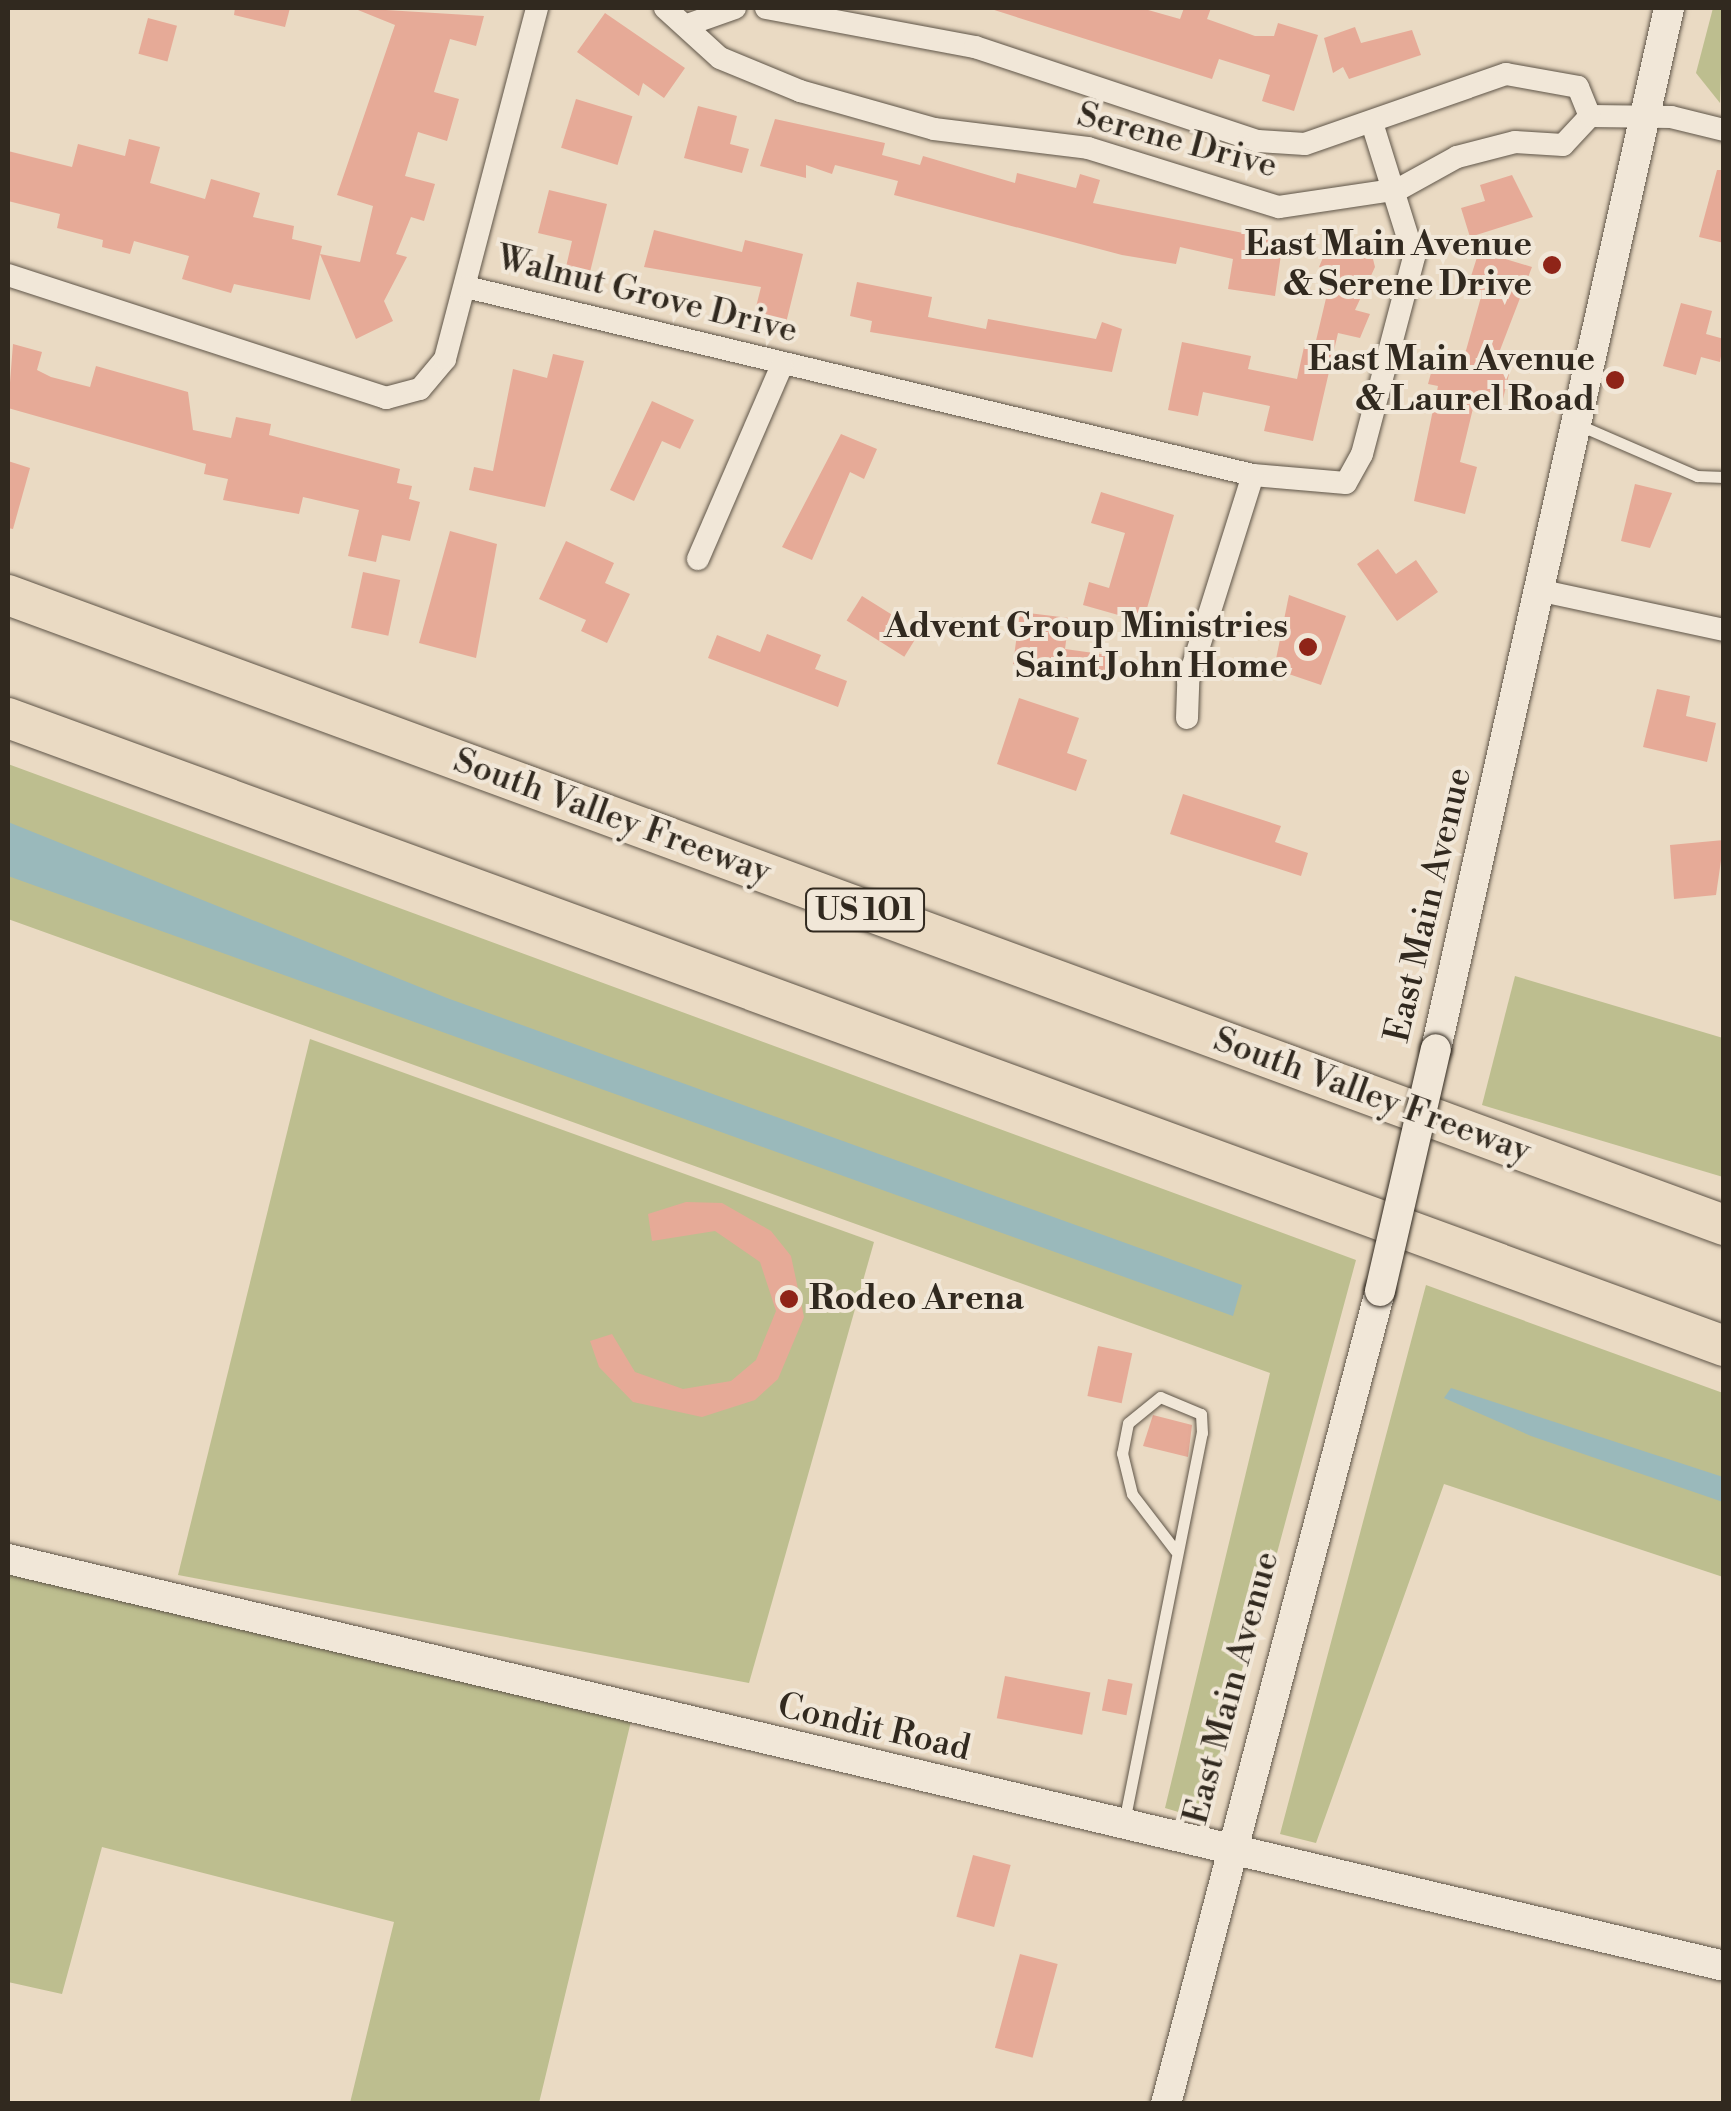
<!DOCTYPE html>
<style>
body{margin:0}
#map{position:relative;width:1731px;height:2111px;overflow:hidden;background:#eadac3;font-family:"Libre Bodoni",serif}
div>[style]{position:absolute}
.green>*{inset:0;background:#bdbe8f}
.water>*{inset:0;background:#9ab9bb}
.building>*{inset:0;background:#e6aa97;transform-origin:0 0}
.roads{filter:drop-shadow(0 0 2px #5f5548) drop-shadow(0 0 2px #5f5548)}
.lane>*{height:11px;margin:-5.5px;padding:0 5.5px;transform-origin:5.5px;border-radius:5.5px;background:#f1e7d8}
.street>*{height:22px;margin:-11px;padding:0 11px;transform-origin:11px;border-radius:11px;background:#f1e7d8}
.secondary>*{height:30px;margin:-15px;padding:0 15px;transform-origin:15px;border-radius:15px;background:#f1e7d8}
.highway>*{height:40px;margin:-20px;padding:0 20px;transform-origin:20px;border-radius:20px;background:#eadac3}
.bridges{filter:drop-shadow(0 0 2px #31291f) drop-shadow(0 0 2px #31291f)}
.secondary-bridge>*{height:30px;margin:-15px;padding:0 15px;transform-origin:15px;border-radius:15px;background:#f1e7d8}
.dots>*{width:28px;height:28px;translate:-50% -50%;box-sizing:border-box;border:5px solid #f1e7d8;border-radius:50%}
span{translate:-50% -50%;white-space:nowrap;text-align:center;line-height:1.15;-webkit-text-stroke:8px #f1e7d8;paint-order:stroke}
.shield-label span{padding:2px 8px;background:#f1e7d8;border:2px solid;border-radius:8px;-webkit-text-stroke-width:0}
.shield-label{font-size:32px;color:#31291f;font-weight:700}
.street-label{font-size:35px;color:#31291f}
.poi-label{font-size:35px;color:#31291f;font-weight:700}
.right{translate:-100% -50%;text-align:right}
.left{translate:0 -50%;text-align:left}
.frame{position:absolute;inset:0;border:10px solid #31291f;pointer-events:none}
</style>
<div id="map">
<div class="green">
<div style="clip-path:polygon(1713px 8px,1723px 8px,1720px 103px,1696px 73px)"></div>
<div style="clip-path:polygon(8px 764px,1356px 1260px,1205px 1820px,1165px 1808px,1270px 1373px,8px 919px)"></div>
<div style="clip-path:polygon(1515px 976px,1723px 1038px,1723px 1177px,1482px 1105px)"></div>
<div style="clip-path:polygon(310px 1039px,874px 1242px,749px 1683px,178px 1575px)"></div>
<div style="clip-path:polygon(1426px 1285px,1723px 1393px,1723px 1577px,1444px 1484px,1316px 1843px,1280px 1834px)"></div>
<div style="clip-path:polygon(8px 1562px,633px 1713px,539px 2103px,350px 2103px,394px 1922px,102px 1847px,62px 1994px,8px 1982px)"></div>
</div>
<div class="water">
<div style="clip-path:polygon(8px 822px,447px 998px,1242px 1285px,1233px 1316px,8px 876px)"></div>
<div style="clip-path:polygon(1451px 1388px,1723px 1477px,1723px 1502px,1531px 1436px,1444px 1398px)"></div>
</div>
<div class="building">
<div style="clip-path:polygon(235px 8px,290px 8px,285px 27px,234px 15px)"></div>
<div style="clip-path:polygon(353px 8px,484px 16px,476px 46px,450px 39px,434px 92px,459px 99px,447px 141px,418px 132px,405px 176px,435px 184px,424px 221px,411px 217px,396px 254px,407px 257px,384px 301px,393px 321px,356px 339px,320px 254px,310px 300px,234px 284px,231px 293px,182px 279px,189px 256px,134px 241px,130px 254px,102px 247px,103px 240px,57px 228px,60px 214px,8px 201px,8px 151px,72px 167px,78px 144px,125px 156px,129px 139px,160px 147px,150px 183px,205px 199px,211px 179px,260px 193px,253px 217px,294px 226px,292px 239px,322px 246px,320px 254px,360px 262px,373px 206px,337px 195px,395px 25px)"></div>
<div style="clip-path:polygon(988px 8px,1141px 8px,1180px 19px,1184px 8px,1211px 8px,1207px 19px,1255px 36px,1274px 36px,1278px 23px,1318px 35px,1294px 111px,1262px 101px,1270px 75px,1219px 59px,1212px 79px)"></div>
<div style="clip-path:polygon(605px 13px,685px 68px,664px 98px,643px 83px,639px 96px,577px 52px)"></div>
<div style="left:148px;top:18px;width:30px;height:37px;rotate:15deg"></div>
<div style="clip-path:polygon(1355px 27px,1361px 43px,1412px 30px,1421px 55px,1349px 79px,1343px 67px,1333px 73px,1324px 38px)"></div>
<div style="left:576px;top:99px;width:59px;height:51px;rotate:17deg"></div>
<div style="clip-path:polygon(698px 106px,737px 116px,730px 144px,749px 149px,742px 173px,684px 158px)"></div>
<div style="clip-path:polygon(775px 119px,885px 143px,882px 155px,920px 165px,923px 156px,1015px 183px,1017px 173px,1076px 188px,1080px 174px,1100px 180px,1093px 203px,1283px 241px,1275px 296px,1228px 289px,1233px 259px,1180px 247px,1176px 264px,1122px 255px,894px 195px,898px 181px,835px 165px,832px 174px,806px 165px,806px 178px,760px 166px)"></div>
<div style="clip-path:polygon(1717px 170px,1724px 170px,1724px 243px,1699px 237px)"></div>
<div style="clip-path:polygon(1512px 175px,1533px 217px,1470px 237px,1461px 208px,1485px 201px,1480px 185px)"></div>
<div style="clip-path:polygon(549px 190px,607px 204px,590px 272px,566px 267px,572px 241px,538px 233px)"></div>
<div style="clip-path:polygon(654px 230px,742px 252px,745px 240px,803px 254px,786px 323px,754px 315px,761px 287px,644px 267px)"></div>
<div style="clip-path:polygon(1333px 234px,1369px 243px,1375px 267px,1355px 310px,1370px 314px,1360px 338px,1338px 333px,1313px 441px,1264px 431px,1270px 406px,1203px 392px,1198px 416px,1168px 410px,1182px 342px,1251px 356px,1248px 369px,1297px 379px,1304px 347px,1314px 349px,1332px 273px,1319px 267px)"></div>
<div style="clip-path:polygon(1479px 251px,1532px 267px,1497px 358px,1512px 362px,1502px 403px,1476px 396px,1460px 462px,1477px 467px,1465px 514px,1414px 501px,1438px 386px,1428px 384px,1438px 347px,1465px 354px,1481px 297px,1466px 292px)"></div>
<div style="clip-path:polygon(857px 282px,932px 297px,928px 317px,986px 329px,988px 319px,1096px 339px,1102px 322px,1122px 329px,1112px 372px,870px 332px,872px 321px,850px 316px)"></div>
<div style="clip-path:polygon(1681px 303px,1712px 311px,1706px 334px,1724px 339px,1720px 362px,1701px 357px,1696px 375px,1663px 366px)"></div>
<div style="clip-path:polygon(13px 344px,42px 352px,37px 370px,51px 377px,90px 387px,96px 366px,188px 392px,193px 430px,231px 438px,236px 417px,271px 424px,269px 435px,400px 469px,397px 483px,412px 486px,409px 499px,420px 502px,410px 541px,382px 535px,376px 562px,348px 556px,359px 510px,303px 497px,299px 514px,223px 500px,228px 479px,204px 474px,206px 464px,8px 408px)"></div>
<div style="clip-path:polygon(553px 354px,584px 361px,545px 507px,469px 490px,474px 467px,493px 471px,513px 369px,547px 378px)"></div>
<div style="clip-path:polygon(652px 401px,694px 420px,680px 449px,662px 441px,634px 501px,610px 490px)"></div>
<div style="clip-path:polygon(841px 434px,877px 449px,864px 479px,850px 472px,812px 560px,782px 547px)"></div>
<div style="clip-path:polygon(8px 461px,30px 468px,13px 529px,8px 528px)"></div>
<div style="clip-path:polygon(1635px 484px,1672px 493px,1650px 548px,1621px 541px)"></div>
<div style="clip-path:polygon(1101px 492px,1174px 515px,1143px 622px,1083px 605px,1089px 582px,1109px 588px,1125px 533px,1091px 523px)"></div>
<div style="clip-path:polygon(450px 531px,497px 544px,476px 658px,419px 643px)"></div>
<div style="clip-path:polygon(566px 541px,614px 563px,605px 583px,630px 594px,607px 643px,581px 631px,586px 620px,539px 599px)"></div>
<div style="clip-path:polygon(1378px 549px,1396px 574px,1416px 560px,1438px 592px,1397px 621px,1357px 564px)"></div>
<div style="left:363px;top:572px;width:38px;height:57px;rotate:12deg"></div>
<div style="clip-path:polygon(1289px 595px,1346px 616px,1321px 685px,1274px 669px)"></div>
<div style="left:862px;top:596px;width:68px;height:29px;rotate:32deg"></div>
<div style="clip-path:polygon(1020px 612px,1069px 618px,1065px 649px,1108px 655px,1105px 675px,1013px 664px)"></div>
<div style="clip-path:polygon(767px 634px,821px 655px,815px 669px,847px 681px,838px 707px,708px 658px,717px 635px,760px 652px)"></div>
<div style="clip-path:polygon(1657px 689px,1690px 696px,1686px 716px,1716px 723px,1707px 762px,1643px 747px)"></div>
<div style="clip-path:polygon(1019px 698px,1079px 718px,1067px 753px,1087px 760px,1076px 791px,997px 764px)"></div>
<div style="clip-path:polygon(1183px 794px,1281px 826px,1275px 842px,1308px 853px,1301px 876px,1170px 834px)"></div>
<div style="clip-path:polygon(1724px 840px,1716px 895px,1674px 899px,1670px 845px)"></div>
<div style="clip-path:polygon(686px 1202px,722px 1203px,771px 1231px,791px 1256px,804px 1317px,778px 1379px,755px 1400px,702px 1417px,633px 1402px,599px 1367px,590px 1341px,612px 1334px,635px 1372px,683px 1389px,731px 1381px,756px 1360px,776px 1311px,760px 1262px,715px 1231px,652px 1241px,648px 1214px)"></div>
<div style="left:1098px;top:1346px;width:35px;height:51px;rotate:12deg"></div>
<div style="clip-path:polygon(1153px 1415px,1192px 1425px,1188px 1457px,1143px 1446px)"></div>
<div style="left:1005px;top:1676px;width:87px;height:43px;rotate:11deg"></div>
<div style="left:1108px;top:1679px;width:25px;height:32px;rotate:11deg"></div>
<div style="left:973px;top:1855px;width:39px;height:64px;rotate:15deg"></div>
<div style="left:1020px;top:1954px;width:39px;height:97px;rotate:15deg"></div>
</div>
<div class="roads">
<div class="lane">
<div style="left:1579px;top:425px;width:129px;rotate:23.4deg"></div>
<div style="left:1697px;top:476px;width:27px;rotate:2deg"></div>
<div style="left:1124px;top:1822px;width:397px;rotate:-78.7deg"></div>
<div style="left:1202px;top:1433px;width:19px;rotate:-93deg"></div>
<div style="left:1201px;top:1414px;width:44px;rotate:-157.5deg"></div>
<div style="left:1160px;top:1397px;width:41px;rotate:140.9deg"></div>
<div style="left:1128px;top:1423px;width:31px;rotate:101deg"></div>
<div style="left:1122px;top:1453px;width:42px;rotate:76.3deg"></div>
<div style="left:1132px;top:1494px;width:71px;rotate:52.5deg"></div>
</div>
<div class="street">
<div style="left:665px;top:8px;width:74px;rotate:42.3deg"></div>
<div style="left:720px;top:58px;width:87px;rotate:22.4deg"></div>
<div style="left:800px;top:91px;width:139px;rotate:15.8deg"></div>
<div style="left:934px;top:129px;width:155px;rotate:7deg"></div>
<div style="left:1088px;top:148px;width:200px;rotate:17.2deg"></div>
<div style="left:1279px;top:207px;width:121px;rotate:-8.5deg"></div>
<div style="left:1399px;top:189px;width:66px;rotate:-28.9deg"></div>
<div style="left:1457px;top:157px;width:60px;rotate:-14.5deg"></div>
<div style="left:1515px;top:142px;width:48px;rotate:3.6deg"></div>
<div style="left:1563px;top:145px;width:40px;rotate:-47deg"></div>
<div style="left:1590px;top:116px;width:81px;rotate:0.7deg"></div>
<div style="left:1671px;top:117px;width:55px;rotate:13.8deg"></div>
<div style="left:766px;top:8px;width:213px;rotate:10.6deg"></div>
<div style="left:975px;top:47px;width:298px;rotate:18.4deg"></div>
<div style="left:1258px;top:141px;width:47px;rotate:3.7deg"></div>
<div style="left:1305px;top:144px;width:213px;rotate:-19.2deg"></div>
<div style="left:1506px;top:74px;width:73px;rotate:10.2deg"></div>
<div style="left:1578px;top:87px;width:31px;rotate:68deg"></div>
<div style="left:690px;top:24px;width:48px;rotate:-19.6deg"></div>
<div style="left:8px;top:275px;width:398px;rotate:18deg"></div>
<div style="left:386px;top:398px;width:35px;rotate:-15deg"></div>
<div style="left:420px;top:389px;width:39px;rotate:-50deg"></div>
<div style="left:445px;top:359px;width:363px;rotate:-75.3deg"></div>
<div style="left:466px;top:287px;width:809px;rotate:13.44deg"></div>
<div style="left:1253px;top:475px;width:93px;rotate:4.9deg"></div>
<div style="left:1346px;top:483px;width:33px;rotate:-61deg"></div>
<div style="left:1362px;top:454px;width:204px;rotate:-75.2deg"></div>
<div style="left:1414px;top:257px;width:140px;rotate:-107.4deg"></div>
<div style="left:698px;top:559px;width:211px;rotate:-66.6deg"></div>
<div style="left:1538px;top:590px;width:190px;rotate:12.1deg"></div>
<div style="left:1187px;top:718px;width:37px;rotate:-88deg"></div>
<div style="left:1188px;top:681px;width:216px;rotate:-72.5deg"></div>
</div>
<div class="secondary">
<div style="left:1436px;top:1049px;width:1067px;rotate:-77.38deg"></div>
<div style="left:8px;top:1559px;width:1764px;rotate:13.34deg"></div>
<div style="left:1166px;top:2104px;width:841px;rotate:-75.25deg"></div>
</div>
<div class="highway">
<div style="left:8px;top:595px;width:1828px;rotate:20.16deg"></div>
<div style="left:8px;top:718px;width:1827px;rotate:20.1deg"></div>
</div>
</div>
<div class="bridges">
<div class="secondary-bridge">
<div style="left:1380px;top:1291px;width:248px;rotate:-77deg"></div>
</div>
</div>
<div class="dots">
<div style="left:1552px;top:265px;background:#8f2418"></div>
<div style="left:1615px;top:380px;background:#8f2418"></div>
<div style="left:1308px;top:647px;background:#8f2418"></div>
<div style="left:789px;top:1299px;background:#8f2418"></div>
</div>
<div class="shield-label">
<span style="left:865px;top:910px">US 101</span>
</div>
<div class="street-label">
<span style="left:1177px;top:141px;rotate:15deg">Serene Drive</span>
<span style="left:647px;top:295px;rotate:14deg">Walnut Grove Drive</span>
<span style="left:612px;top:817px;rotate:20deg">South Valley Freeway</span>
<span style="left:1429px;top:905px;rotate:-77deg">East Main Avenue</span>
<span style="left:1372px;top:1096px;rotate:20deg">South Valley Freeway</span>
<span style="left:1232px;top:1688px;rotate:-75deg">East Main Avenue</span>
<span style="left:874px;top:1728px;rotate:13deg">Condit Road</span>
</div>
<div class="poi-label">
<span class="right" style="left:1532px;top:265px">East Main Avenue<br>&amp; Serene Drive</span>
<span class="right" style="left:1595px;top:380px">East Main Avenue<br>&amp; Laurel Road</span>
<span class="right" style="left:1288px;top:647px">Advent Group Ministries<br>Saint John Home</span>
<span class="left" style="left:809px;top:1299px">Rodeo Arena</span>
</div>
<div class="frame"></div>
</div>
